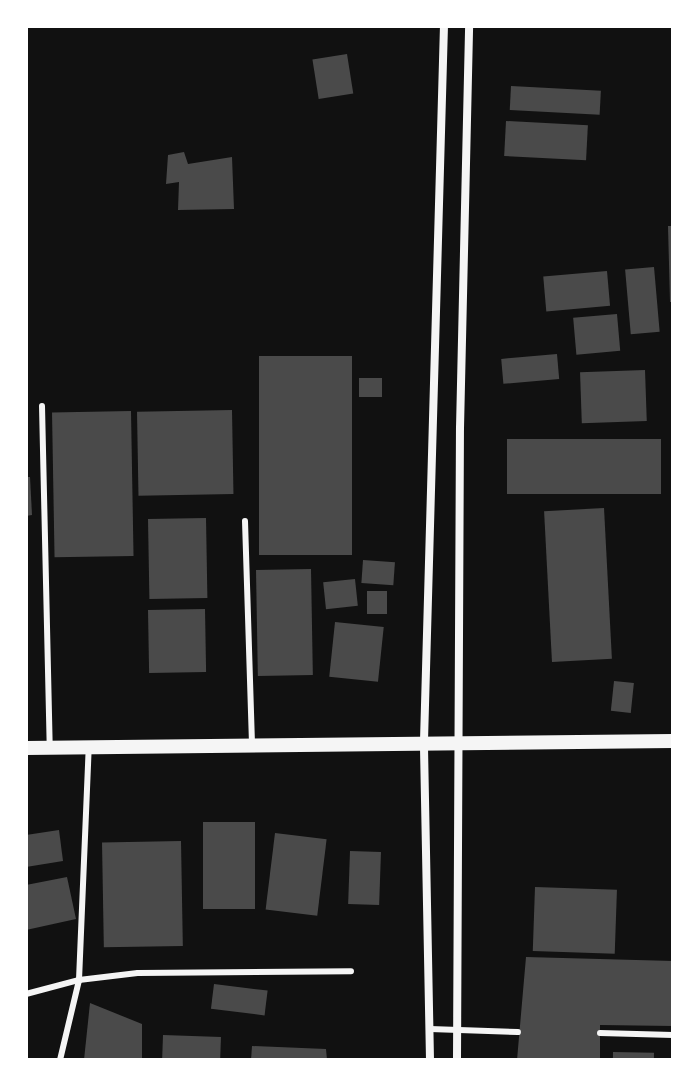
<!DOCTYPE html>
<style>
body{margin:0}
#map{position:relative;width:699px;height:1086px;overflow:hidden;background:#111;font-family:Quicksand,sans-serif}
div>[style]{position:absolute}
.building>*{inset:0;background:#4a4a4a;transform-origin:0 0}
.service>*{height:6px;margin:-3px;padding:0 3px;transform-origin:3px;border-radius:3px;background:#f5f5f5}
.minor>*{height:8px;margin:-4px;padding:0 4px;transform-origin:4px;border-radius:4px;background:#f5f5f5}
.tertiary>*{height:14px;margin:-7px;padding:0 7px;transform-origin:7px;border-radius:7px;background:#f5f5f5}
span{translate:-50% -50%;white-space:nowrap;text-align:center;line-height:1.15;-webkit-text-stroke:6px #fff;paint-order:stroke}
.frame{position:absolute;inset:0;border:28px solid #fff;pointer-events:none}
</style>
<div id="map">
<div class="building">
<div style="left:347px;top:54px;width:40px;height:35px;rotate:81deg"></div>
<div style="left:511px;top:86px;width:90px;height:24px;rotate:3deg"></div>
<div style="left:506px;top:121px;width:82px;height:35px;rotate:3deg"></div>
<div style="clip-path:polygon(184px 152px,188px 164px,232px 157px,234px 209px,178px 210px,179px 182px,166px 184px,168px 155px)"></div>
<div style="clip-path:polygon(668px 226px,673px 226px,673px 302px,670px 302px)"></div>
<div style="left:654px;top:267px;width:65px;height:29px;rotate:85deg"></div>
<div style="left:607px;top:271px;width:35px;height:64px;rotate:85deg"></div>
<div style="left:617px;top:314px;width:37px;height:44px;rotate:85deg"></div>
<div style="left:557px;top:354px;width:25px;height:56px;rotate:85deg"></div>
<div style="left:259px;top:356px;width:93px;height:199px"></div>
<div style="left:645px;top:370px;width:51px;height:65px;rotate:88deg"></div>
<div style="left:359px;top:378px;width:23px;height:19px"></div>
<div style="left:232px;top:410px;width:84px;height:95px;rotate:89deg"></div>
<div style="left:131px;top:411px;width:145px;height:79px;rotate:89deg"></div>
<div style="left:661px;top:439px;width:55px;height:154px;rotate:90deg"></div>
<div style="clip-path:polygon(26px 477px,30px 477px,32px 515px,26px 516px)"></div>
<div style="left:604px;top:508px;width:151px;height:60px;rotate:87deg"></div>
<div style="left:206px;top:518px;width:80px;height:58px;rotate:89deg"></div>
<div style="left:363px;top:560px;width:32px;height:23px;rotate:4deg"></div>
<div style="left:311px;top:569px;width:106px;height:55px;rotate:89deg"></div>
<div style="left:355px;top:579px;width:27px;height:32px;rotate:84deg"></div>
<div style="left:367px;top:591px;width:20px;height:23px"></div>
<div style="left:205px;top:609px;width:63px;height:57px;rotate:89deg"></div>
<div style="left:335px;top:622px;width:49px;height:55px;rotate:6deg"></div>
<div style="left:614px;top:681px;width:20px;height:30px;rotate:6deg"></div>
<div style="left:203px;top:822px;width:52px;height:87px"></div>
<div style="clip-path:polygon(59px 830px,63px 861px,26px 867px,26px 835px)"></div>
<div style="left:275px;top:833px;width:52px;height:77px;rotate:7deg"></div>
<div style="left:181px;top:841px;width:105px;height:79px;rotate:89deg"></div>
<div style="left:350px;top:851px;width:31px;height:53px;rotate:2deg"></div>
<div style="clip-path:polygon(67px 877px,76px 919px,26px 930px,26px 885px)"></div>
<div style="left:535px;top:887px;width:82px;height:64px;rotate:2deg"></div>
<div style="clip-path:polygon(526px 957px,673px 961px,673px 1026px,600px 1025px,600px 1060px,517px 1060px)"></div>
<div style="left:214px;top:984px;width:54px;height:25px;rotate:7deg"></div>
<div style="clip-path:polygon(90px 1003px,142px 1024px,142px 1060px,84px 1060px)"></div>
<div style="left:163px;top:1035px;width:58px;height:25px;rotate:2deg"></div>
<div style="clip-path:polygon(252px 1046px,326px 1049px,327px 1060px,251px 1060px)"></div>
<div style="left:613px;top:1052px;width:41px;height:8px;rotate:1deg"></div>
</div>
<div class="service">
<div style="left:42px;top:406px;width:342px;rotate:88.7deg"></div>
<div style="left:245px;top:521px;width:223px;rotate:88.2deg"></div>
<div style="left:26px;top:994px;width:55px;rotate:-14.8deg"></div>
<div style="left:79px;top:980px;width:59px;rotate:-6.8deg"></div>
<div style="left:138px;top:973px;width:213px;rotate:-0.5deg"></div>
<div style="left:430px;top:1029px;width:88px;rotate:2deg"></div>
<div style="left:600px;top:1033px;width:73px;rotate:1.6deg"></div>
<div style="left:60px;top:1060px;width:82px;rotate:-76.6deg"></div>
<div style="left:79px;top:980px;width:234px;rotate:-87.6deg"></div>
</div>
<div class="minor">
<div style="left:430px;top:1060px;width:319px;rotate:-91.1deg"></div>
<div style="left:424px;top:741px;width:715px;rotate:-88.4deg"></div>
<div style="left:457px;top:1060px;width:632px;rotate:-89.73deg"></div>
<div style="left:460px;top:428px;width:402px;rotate:-88.7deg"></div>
</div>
<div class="tertiary">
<div style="left:26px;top:748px;width:647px;rotate:-0.62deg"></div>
</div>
<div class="frame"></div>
</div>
